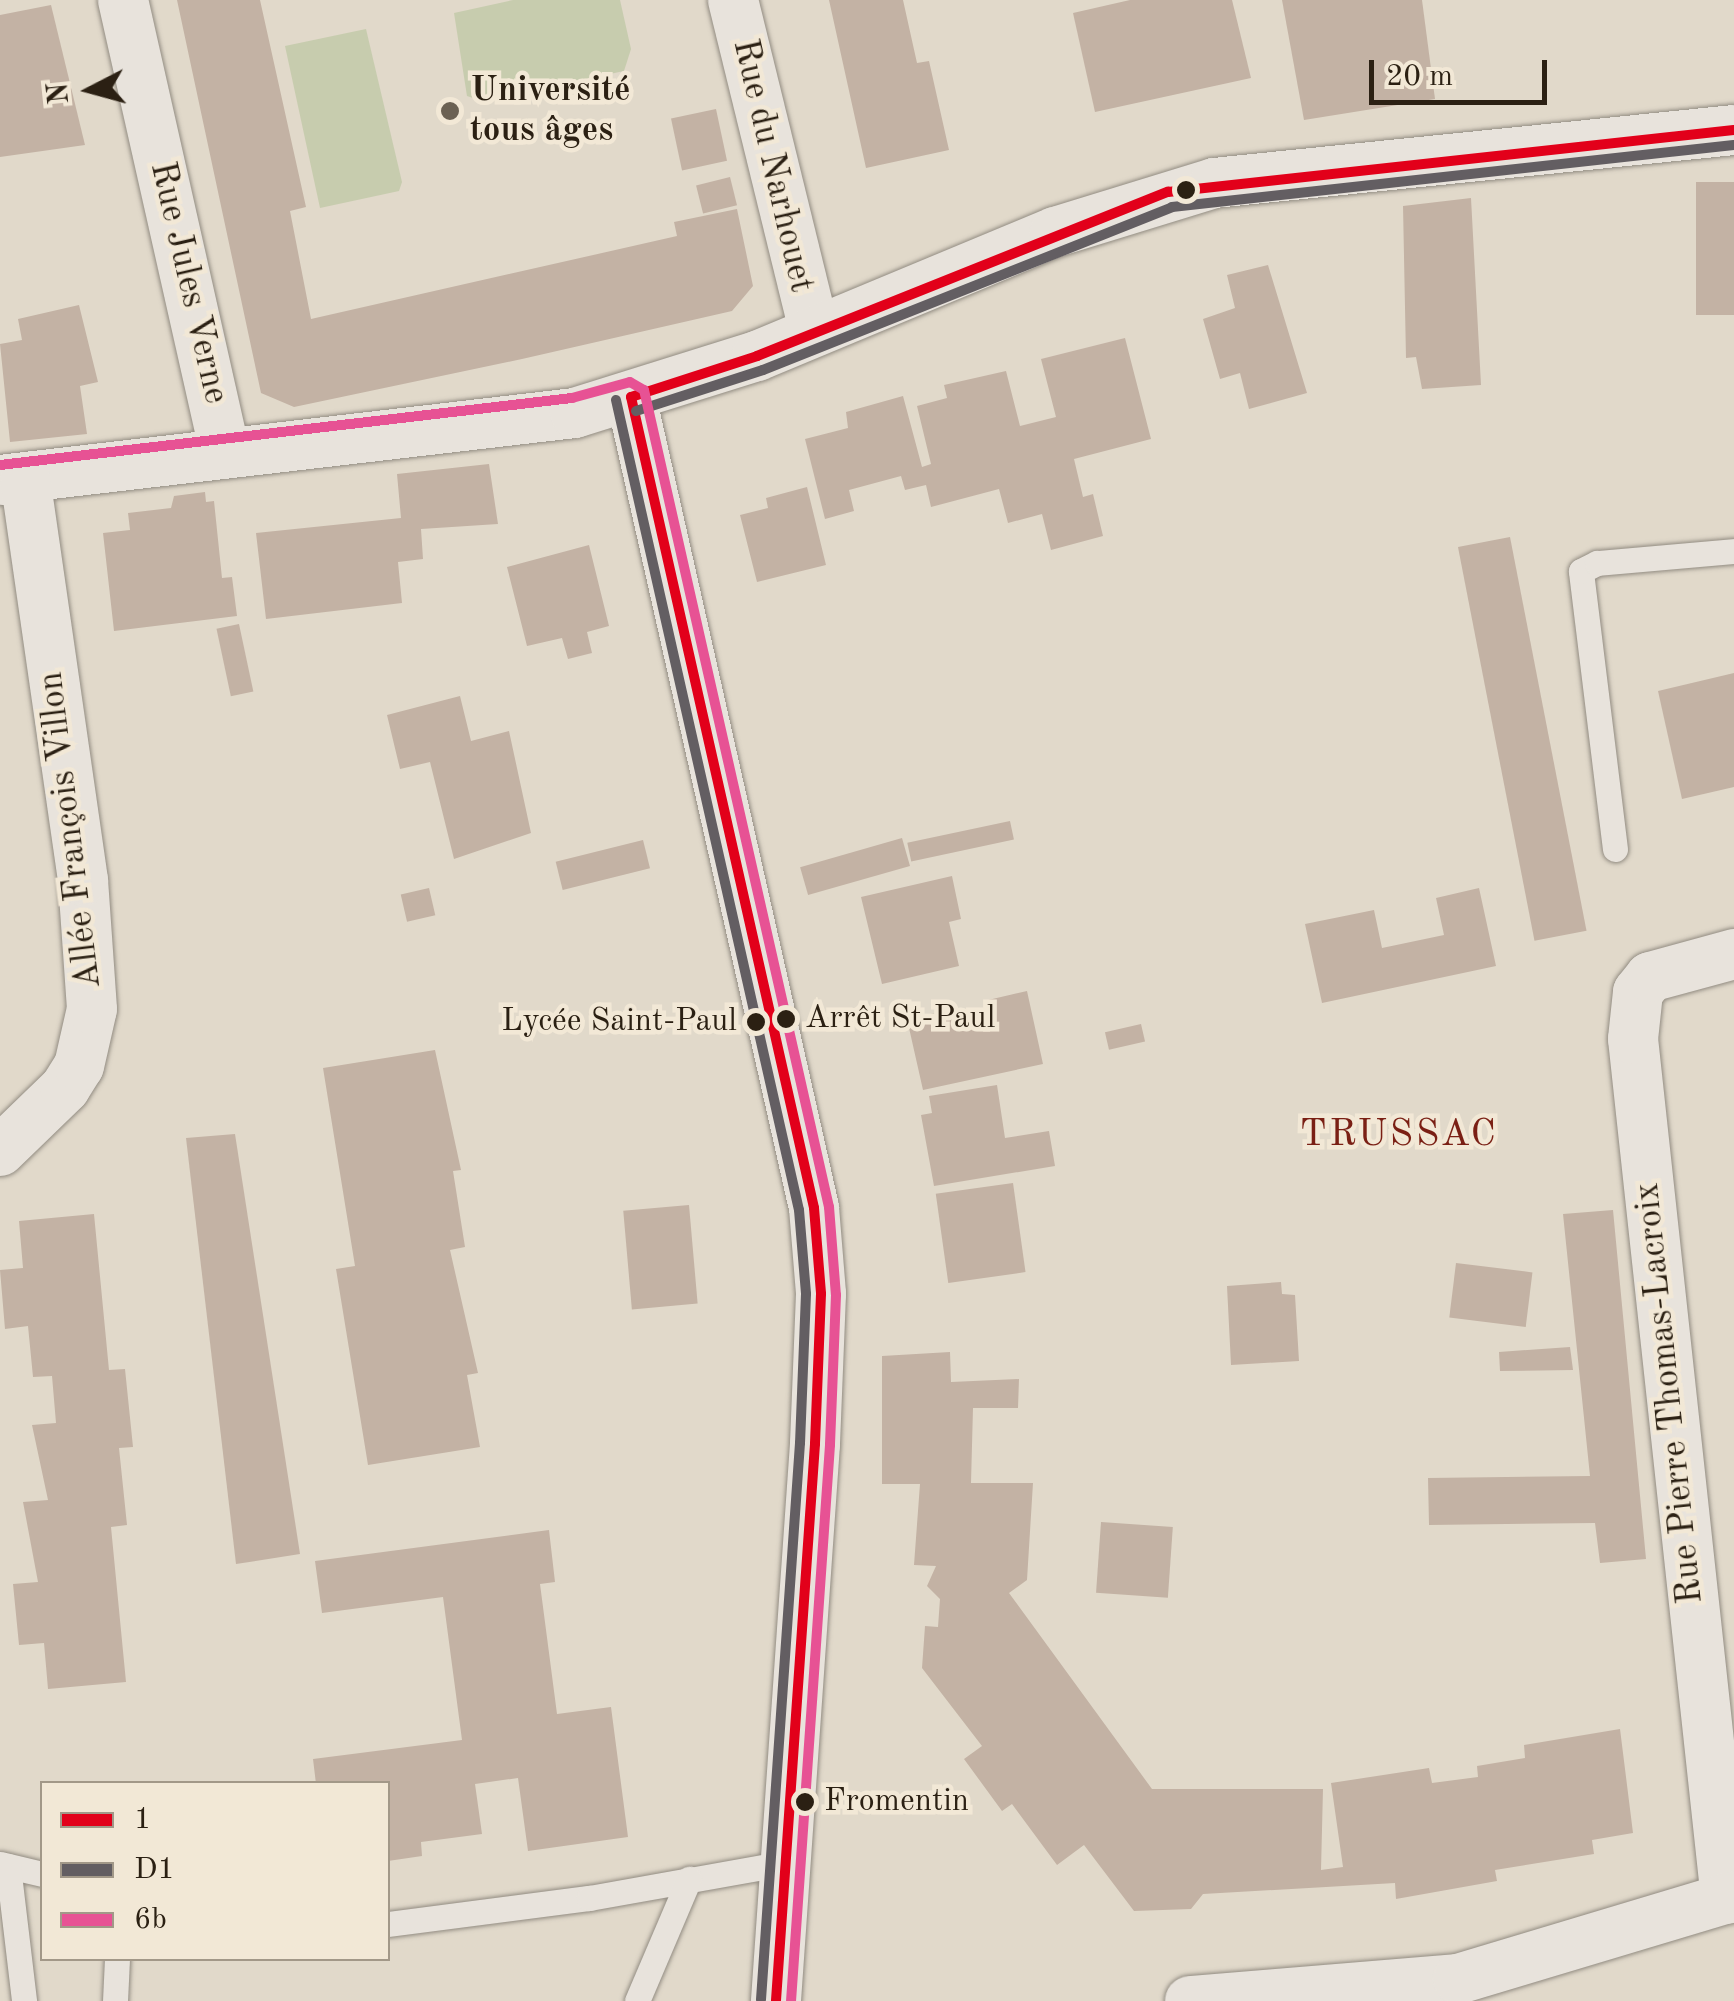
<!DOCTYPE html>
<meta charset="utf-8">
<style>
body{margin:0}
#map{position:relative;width:1734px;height:2001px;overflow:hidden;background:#e1d9ca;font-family:"Old Standard TT",serif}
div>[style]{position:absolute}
.green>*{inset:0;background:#c7ccae}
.building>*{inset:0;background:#c3b2a4;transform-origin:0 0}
.roads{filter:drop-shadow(0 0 2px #928c82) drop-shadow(0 0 2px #928c82)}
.service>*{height:25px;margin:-12.5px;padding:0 12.5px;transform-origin:12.5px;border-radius:12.5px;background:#e8e3dc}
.minor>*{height:50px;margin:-25px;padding:0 25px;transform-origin:25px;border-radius:25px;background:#e8e3dc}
.bus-1>*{height:10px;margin:-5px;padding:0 5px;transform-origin:5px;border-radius:5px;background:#e2001a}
.bus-2>*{height:10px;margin:-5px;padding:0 5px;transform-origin:5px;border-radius:5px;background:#635e62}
.bus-3>*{height:10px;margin:-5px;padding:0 5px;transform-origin:5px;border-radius:5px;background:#e75294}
.dots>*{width:28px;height:28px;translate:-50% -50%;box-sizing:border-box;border:5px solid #f2e8d6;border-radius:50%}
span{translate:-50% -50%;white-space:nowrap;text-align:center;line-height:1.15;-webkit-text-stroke:9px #f2e8d6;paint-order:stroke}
.bus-label{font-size:32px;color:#2b2013}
.left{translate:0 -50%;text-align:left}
.right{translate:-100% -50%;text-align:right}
.poi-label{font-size:35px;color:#2b2013;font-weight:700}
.street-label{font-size:35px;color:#2b2013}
.neighbourhood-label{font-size:38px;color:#7a1f14;letter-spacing:2.5px}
.legend{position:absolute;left:40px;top:1781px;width:350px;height:180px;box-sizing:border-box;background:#f2e8d6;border:2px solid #a29888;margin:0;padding:12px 18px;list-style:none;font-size:30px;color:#2b2013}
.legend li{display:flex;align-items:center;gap:20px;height:50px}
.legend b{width:50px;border:2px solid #a29888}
.north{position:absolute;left:40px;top:40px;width:100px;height:100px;-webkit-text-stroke:8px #f2e8d6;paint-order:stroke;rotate:264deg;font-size:28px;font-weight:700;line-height:40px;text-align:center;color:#2b2013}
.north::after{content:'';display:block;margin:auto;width:35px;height:45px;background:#2b2013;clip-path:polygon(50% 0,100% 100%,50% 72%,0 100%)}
.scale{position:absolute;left:1369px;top:60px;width:178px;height:45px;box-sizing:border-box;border:5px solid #2b2013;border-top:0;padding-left:12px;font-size:30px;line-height:35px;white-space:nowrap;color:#2b2013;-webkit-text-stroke:8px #f2e8d6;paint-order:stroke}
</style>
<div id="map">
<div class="green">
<div style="clip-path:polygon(513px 0,620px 0,631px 49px,624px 71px,482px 101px,467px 96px,454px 13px)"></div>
<div style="clip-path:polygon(366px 29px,402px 182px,399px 191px,320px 208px,285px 46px)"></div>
</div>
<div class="building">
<div style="clip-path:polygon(177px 0,260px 0,306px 207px,290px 211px,311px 319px,677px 236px,674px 222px,737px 209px,753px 286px,732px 311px,522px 359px,294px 407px,261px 393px)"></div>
<div style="clip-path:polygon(829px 0,903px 0,917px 63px,929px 61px,949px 150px,866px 168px)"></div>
<div style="clip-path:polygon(1130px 0,1232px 0,1251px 78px,1095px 112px,1073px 13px)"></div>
<div style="clip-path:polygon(1282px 0,1422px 0,1435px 99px,1304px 120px)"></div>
<div style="clip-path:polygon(51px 5px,85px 145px,0 157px,0 15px)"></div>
<div style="left:716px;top:109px;width:53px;height:46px;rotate:78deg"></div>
<div style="left:730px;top:177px;width:29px;height:35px;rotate:76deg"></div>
<div style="left:1734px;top:182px;width:133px;height:38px;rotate:90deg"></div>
<div style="clip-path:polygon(1471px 198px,1481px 385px,1422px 389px,1416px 357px,1406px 358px,1403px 206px)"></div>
<div style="clip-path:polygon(1268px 265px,1307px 393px,1249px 409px,1240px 373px,1220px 379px,1203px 319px,1235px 308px,1227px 275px)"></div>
<div style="clip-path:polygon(79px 305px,98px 382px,80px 386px,87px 434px,10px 442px,0 344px,22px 340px,18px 319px)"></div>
<div style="clip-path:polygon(1125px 338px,1151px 439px,1074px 459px,1083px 497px,1093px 494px,1103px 536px,1051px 550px,1042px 514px,1008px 523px,999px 489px,931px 507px,926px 485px,905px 490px,901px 476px,849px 490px,854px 511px,825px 519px,805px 439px,848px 428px,846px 412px,903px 396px,922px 467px,931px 464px,917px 406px,947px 398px,944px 385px,1006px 371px,1020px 426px,1056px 417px,1041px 359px)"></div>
<div style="clip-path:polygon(489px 464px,498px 524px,421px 529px,423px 559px,398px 562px,402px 603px,266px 619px,256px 533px,401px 518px,397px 474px)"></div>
<div style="clip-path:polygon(807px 487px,826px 565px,757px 582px,740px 515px,768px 508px,766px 498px)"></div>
<div style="clip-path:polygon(205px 492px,206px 502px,214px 501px,222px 578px,232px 577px,237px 616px,114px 631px,103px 533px,130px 530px,128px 513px,171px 508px,174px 496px)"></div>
<div style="left:1510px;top:537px;width:401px;height:53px;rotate:79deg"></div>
<div style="clip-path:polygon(589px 545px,609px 626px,587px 632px,592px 653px,568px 659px,562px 638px,527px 646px,507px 567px)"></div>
<div style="left:239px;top:624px;width:69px;height:23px;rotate:78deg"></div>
<div style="clip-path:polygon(1734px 673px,1734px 787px,1682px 799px,1658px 691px)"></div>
<div style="clip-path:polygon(460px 696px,471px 741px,509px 731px,531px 833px,454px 859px,430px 762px,400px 769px,387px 715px)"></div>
<div style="left:1010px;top:821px;width:19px;height:105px;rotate:78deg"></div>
<div style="left:902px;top:838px;width:29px;height:106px;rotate:74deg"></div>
<div style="left:643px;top:840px;width:29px;height:90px;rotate:76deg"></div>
<div style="clip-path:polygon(952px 876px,961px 919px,949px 922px,959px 966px,882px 984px,861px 897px)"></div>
<div style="left:429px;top:888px;width:28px;height:29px;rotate:77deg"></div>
<div style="clip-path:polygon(1479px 888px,1496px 966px,1322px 1003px,1305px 924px,1374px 910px,1382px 948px,1444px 935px,1436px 898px)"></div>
<div style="clip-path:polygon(1027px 991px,1043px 1064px,923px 1090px,907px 1019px,950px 1010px,955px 1029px,989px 1022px,984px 1001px)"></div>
<div style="left:1141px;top:1024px;width:18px;height:37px;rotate:77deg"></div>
<div style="clip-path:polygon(435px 1050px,461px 1170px,453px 1171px,465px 1247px,450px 1250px,478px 1373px,467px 1375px,480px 1447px,368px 1465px,336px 1269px,355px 1266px,323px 1068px)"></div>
<div style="clip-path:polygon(997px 1085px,1005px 1138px,1049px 1131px,1055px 1166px,934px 1186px,921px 1115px,932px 1113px,929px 1096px)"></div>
<div style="clip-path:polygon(235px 1134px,300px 1554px,236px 1564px,186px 1138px)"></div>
<div style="left:1013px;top:1183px;width:90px;height:78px;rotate:82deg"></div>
<div style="left:689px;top:1205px;width:99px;height:66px;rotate:85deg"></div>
<div style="clip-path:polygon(1613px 1210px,1646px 1559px,1600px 1563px,1595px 1523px,1429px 1525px,1428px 1478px,1590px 1476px,1563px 1214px)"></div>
<div style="clip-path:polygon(94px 1214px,109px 1370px,125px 1369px,133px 1447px,119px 1448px,127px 1525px,111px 1527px,126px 1682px,48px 1689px,44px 1643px,19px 1645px,13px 1584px,38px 1582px,23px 1502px,48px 1500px,32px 1425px,56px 1423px,52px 1376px,33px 1377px,28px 1326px,5px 1329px,0 1270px,23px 1268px,19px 1221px)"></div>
<div style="left:1456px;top:1263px;width:77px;height:55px;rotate:7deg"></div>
<div style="clip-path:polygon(1281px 1282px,1282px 1294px,1295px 1295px,1299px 1361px,1231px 1365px,1227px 1286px)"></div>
<div style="clip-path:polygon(1570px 1347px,1573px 1370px,1500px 1371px,1499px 1352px)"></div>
<div style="clip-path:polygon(950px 1352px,951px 1382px,1019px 1379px,1018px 1408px,973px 1408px,971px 1483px,1033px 1483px,1027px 1580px,1009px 1593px,1152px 1789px,1323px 1789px,1321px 1870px,1343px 1867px,1331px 1783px,1429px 1768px,1432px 1783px,1478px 1777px,1477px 1766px,1525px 1758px,1524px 1745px,1620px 1729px,1633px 1833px,1592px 1840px,1594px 1854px,1495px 1870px,1497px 1881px,1396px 1899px,1395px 1883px,1203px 1894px,1191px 1909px,1134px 1911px,1084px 1845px,1057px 1865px,1012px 1804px,1002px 1811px,964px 1759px,982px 1746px,922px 1668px,925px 1626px,938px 1627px,940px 1599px,927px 1586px,936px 1566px,914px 1565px,920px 1484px,882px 1484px,882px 1356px)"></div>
<div style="left:1101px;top:1522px;width:72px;height:71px;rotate:4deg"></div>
<div style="clip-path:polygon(549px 1530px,555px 1582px,540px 1584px,557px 1714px,611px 1707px,628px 1837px,528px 1851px,518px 1778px,475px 1784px,482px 1834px,421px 1842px,422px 1856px,388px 1861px,388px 1784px,316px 1784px,313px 1759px,462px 1740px,443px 1597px,322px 1613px,315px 1561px)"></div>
</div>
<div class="roads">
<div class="service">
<div style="left:1615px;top:849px;width:280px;rotate:-97deg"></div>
<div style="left:1581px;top:571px;width:18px;rotate:-27deg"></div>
<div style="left:1597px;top:563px;width:138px;rotate:-5deg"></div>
<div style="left:0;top:1864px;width:43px;rotate:13.4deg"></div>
<div style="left:8px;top:1866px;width:136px;rotate:83.2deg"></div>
<div style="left:388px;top:1924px;width:203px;rotate:-7.4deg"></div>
<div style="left:589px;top:1898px;width:199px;rotate:-10.1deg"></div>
<div style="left:115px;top:2001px;width:43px;rotate:-87.3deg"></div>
<div style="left:637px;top:2001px;width:133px;rotate:-66.9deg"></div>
</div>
<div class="minor">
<div style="left:123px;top:0;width:461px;rotate:77.3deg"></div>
<div style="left:733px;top:0;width:341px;rotate:76.2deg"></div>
<div style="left:631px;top:397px;width:831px;rotate:77.28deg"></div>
<div style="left:814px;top:1208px;width:86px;rotate:85.3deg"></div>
<div style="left:821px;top:1294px;width:150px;rotate:92.3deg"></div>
<div style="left:815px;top:1444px;width:558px;rotate:94.01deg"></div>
<div style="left:0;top:480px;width:579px;rotate:-6.65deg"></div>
<div style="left:575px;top:413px;width:191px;rotate:-17.4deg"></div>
<div style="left:757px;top:356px;width:323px;rotate:-22.6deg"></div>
<div style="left:1055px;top:232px;width:166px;rotate:-17.1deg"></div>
<div style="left:1214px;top:183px;width:523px;rotate:-5.82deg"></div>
<div style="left:0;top:1151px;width:91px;rotate:-44.1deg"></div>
<div style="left:65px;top:1088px;width:26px;rotate:-58deg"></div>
<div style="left:79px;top:1066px;width:58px;rotate:-77.2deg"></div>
<div style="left:92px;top:1009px;width:129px;rotate:-94deg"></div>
<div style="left:83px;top:880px;width:406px;rotate:-98.2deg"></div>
<div style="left:1726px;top:1899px;width:865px;rotate:-96.17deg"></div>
<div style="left:1633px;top:1039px;width:47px;rotate:-83.9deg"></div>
<div style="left:1638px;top:992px;width:19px;rotate:-51deg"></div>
<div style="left:1650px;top:977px;width:87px;rotate:-15.3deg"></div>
<div style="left:1190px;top:2001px;width:269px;rotate:-4.7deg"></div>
<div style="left:1458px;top:1979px;width:288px;rotate:-16.7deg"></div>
</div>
</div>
<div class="bus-1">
<div style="left:631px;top:397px;width:831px;rotate:77.28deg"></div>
<div style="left:814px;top:1208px;width:86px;rotate:85.3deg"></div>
<div style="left:821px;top:1294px;width:150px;rotate:92.3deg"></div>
<div style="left:815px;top:1444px;width:558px;rotate:94.01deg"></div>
<div style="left:631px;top:397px;width:133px;rotate:-18deg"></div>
<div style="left:757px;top:356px;width:443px;rotate:-21.8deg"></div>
<div style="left:1168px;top:192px;width:569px;rotate:-6.25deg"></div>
</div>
<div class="bus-2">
<div style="left:616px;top:400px;width:830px;rotate:77.27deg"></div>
<div style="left:799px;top:1210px;width:84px;rotate:85.2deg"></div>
<div style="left:806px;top:1294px;width:149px;rotate:92.3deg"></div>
<div style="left:800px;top:1443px;width:558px;rotate:94.01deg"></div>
<div style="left:636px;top:411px;width:133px;rotate:-17.9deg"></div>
<div style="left:763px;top:370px;width:440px;rotate:-21.7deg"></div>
<div style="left:1172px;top:207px;width:565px;rotate:-6.3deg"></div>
</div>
<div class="bus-3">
<div style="left:0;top:465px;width:576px;rotate:-6.68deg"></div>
<div style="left:572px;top:398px;width:60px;rotate:-15.4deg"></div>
<div style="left:630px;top:382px;width:16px;rotate:30deg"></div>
<div style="left:644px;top:390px;width:838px;rotate:77.24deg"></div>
<div style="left:829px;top:1207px;width:88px;rotate:85.5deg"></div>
<div style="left:836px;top:1295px;width:150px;rotate:92.3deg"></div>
<div style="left:830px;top:1445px;width:557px;rotate:94.01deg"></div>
</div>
<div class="dots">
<div style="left:450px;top:111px;background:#6b6153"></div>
<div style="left:1186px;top:190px;background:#2b2013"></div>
<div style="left:786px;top:1019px;background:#2b2013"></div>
<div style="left:756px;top:1022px;background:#2b2013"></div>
<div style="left:805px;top:1802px;background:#2b2013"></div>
</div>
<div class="bus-label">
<span class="left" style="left:805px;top:1019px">Arrêt St-Paul</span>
<span class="right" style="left:737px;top:1022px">Lycée Saint-Paul</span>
<span class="left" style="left:824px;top:1802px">Fromentin</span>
</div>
<div class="poi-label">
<span class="left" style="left:470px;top:111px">Université<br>tous âges</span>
</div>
<div class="street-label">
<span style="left:772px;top:166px;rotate:77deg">Rue du Narhouet</span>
<span style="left:188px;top:283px;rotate:77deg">Rue Jules Verne</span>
<span style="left:71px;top:830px;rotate:-97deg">Allée François Villon</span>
<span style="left:1670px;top:1393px;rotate:-96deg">Rue Pierre Thomas-Lacroix</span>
</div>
<div class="neighbourhood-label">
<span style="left:1399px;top:1136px">TRUSSAC</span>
</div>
<ul class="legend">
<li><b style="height:12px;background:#e2001a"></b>1</li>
<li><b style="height:12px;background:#635e62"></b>D1</li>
<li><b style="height:12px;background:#e75294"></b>6b</li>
</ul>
<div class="north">N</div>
<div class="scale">20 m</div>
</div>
